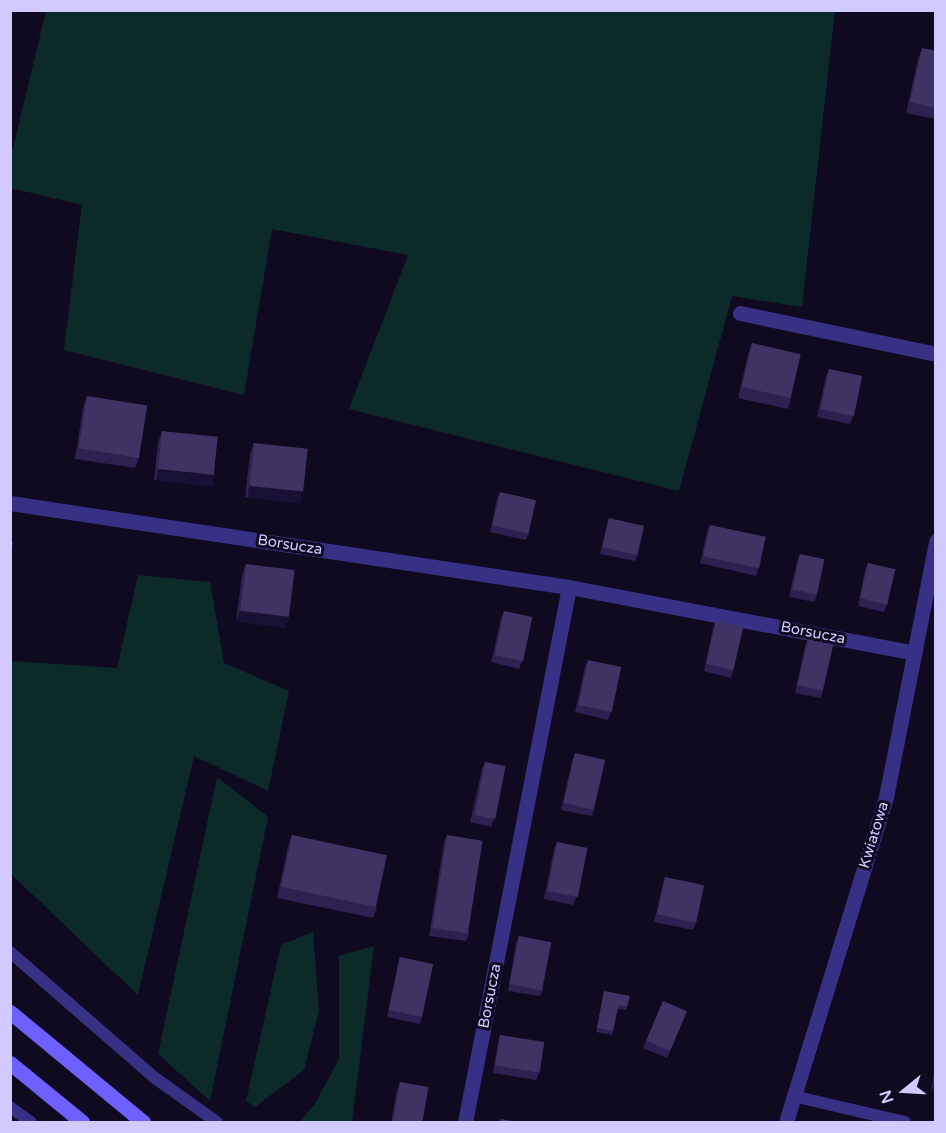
<!DOCTYPE html>
<style>
body{margin:0}
#map{position:relative;width:946px;height:1133px;overflow:hidden;background:#0f0a20;font-family:"Varela Round",sans-serif}
div>[style]{position:absolute}
.green>*{inset:0;background:#0d2a2a}
.lane>*{height:12px;margin:-6px;padding:0 6px;transform-origin:6px;border-radius:6px;background:#383084}
.street>*{height:15px;margin:-7.5px;padding:0 7.5px;transform-origin:7.5px;border-radius:7.5px;background:#383084}
.secondary>*{height:15px;margin:-7.5px;padding:0 7.5px;transform-origin:7.5px;border-radius:7.5px;background:#6d60ff}
.wall>*{inset:0;background:#2c2150;transform-origin:0 0}
.shaded-wall>*{inset:0;background:#191035;transform-origin:0 0}
.building>*{inset:0;background:#3e3363;transform-origin:0 0}
span{translate:-50% -50%;white-space:nowrap;text-align:center;line-height:1.15;-webkit-text-stroke:6px #0f0a20;paint-order:stroke}
.street-label{font-size:15px;color:#d2c9ff}
.frame{position:absolute;inset:0;border:12px solid #d2c9ff;pointer-events:none}
.north{position:absolute;left:874px;top:1061px;width:60px;height:60px;-webkit-text-stroke:4px #0f0a20;paint-order:stroke;rotate:252deg;font-size:16px;font-weight:700;line-height:24px;text-align:center;color:#d2c9ff}
.north::after{content:'';display:block;margin:auto;width:21px;height:27px;background:#d2c9ff;clip-path:polygon(50% 0,100% 100%,50% 72%,0 100%)}
</style>
<div id="map">
<div class="green">
<div style="clip-path:polygon(46px 11px,835px 11px,802px 307px,732px 296px,679px 491px,349px 409px,408px 255px,272px 229px,244px 395px,64px 350px,82px 205px,11px 188px,11px 156px)"></div>
<div style="clip-path:polygon(138px 575px,210px 582px,224px 663px,289px 691px,268px 791px,194px 756px,138px 995px,10px 873px,11px 661px,117px 668px)"></div>
<div style="clip-path:polygon(217px 777px,268px 817px,210px 1101px,158px 1054px)"></div>
<div style="clip-path:polygon(313px 932px,319px 1011px,304px 1070px,255px 1107px,246px 1101px,281px 945px)"></div>
<div style="clip-path:polygon(374px 946px,352px 1122px,300px 1122px,316px 1102px,339px 1059px,339px 956px)"></div>
</div>
<div class="lane">
<div style="left:10px;top:952px;width:192px;rotate:41deg"></div>
<div style="left:155px;top:1078px;width:76px;rotate:35.4deg"></div>
<div style="left:793px;top:1096px;width:115px;rotate:13.1deg"></div>
<div style="left:10px;top:1107px;width:26px;rotate:36deg"></div>
</div>
<div class="street">
<div style="left:740px;top:313px;width:200px;rotate:11.8deg"></div>
<div style="left:10px;top:503px;width:565px;rotate:8.55deg"></div>
<div style="left:569px;top:587px;width:352px;rotate:10.8deg"></div>
<div style="left:465px;top:1122px;width:545px;rotate:-79deg"></div>
<div style="left:786px;top:1122px;width:340px;rotate:-72.9deg"></div>
<div style="left:886px;top:797px;width:261px;rotate:-78.9deg"></div>
</div>
<div class="secondary">
<div style="left:10px;top:1012px;width:173px;rotate:39.6deg"></div>
<div style="left:10px;top:1063px;width:93px;rotate:39.3deg"></div>
</div>
<div class="wall">
<div style="clip-path:polygon(922px 48px,936px 51px,936px 119px,906px 113px,918px 59px)"></div>
<div style="clip-path:polygon(752px 343px,791px 398px,788px 409px,738px 398px,748px 354px)"></div>
<div style="clip-path:polygon(829px 369px,853px 417px,850px 424px,817px 417px,826px 376px)"></div>
<div style="clip-path:polygon(87px 396px,139px 458px,135px 468px,75px 459px,83px 407px)"></div>
<div style="clip-path:polygon(162px 431px,214px 475px,210px 486px,154px 480px,158px 442px)"></div>
<div style="clip-path:polygon(254px 443px,299px 503px,245px 497px,250px 454px)"></div>
<div style="clip-path:polygon(500px 492px,529px 533px,526px 540px,490px 532px,497px 499px)"></div>
<div style="clip-path:polygon(609px 518px,638px 554px,635px 561px,600px 554px,607px 525px)"></div>
<div style="clip-path:polygon(710px 525px,759px 568px,756px 576px,700px 563px,707px 532px)"></div>
<div style="clip-path:polygon(800px 554px,817px 595px,814px 602px,789px 597px,797px 561px)"></div>
<div style="clip-path:polygon(868px 563px,887px 604px,884px 612px,858px 606px,865px 570px)"></div>
<div style="clip-path:polygon(246px 564px,289px 617px,285px 628px,236px 621px,242px 575px)"></div>
<div style="clip-path:polygon(504px 611px,522px 661px,519px 669px,491px 662px,501px 618px)"></div>
<div style="clip-path:polygon(716px 621px,733px 670px,731px 678px,704px 671px,713px 628px)"></div>
<div style="clip-path:polygon(808px 639px,823px 691px,821px 698px,795px 693px,805px 646px)"></div>
<div style="clip-path:polygon(588px 660px,611px 713px,608px 720px,575px 712px,585px 667px)"></div>
<div style="clip-path:polygon(575px 753px,594px 809px,592px 816px,561px 810px,572px 761px)"></div>
<div style="clip-path:polygon(485px 762px,494px 819px,491px 827px,470px 822px,482px 769px)"></div>
<div style="clip-path:polygon(292px 835px,377px 907px,373px 918px,277px 898px,288px 846px)"></div>
<div style="clip-path:polygon(447px 835px,469px 934px,466px 941px,429px 936px,444px 842px)"></div>
<div style="clip-path:polygon(557px 842px,576px 898px,573px 905px,544px 899px,554px 849px)"></div>
<div style="clip-path:polygon(665px 877px,696px 923px,693px 930px,654px 922px,663px 884px)"></div>
<div style="clip-path:polygon(519px 936px,543px 989px,540px 996px,508px 991px,516px 943px)"></div>
<div style="clip-path:polygon(400px 957px,422px 1017px,420px 1024px,387px 1017px,398px 964px)"></div>
<div style="clip-path:polygon(604px 991px,627px 1007px,626px 1010px,618px 1009px,612px 1035px,596px 1032px)"></div>
<div style="left:663px;top:1001px;width:26px;height:51px;rotate:23deg"></div>
<div style="clip-path:polygon(500px 1035px,539px 1073px,536px 1080px,493px 1073px,498px 1042px)"></div>
<div style="clip-path:polygon(936px 1059px,936px 1092px,931px 1092px)"></div>
<div style="clip-path:polygon(400px 1082px,423px 1122px,391px 1122px,397px 1089px)"></div>
</div>
<div class="shaded-wall">
<div style="left:158px;top:469px;width:56px;height:12px;rotate:6deg"></div>
<div style="left:249px;top:486px;width:53px;height:12px;rotate:6deg"></div>
<div style="clip-path:polygon(240px 611px,289px 617px,285px 628px,236px 621px)"></div>
<div style="clip-path:polygon(936px 1080px,936px 1092px,931px 1092px)"></div>
</div>
<div class="building">
<div style="clip-path:polygon(922px 48px,936px 51px,936px 108px,910px 102px)"></div>
<div style="left:752px;top:343px;width:50px;height:45px;rotate:13deg"></div>
<div style="left:829px;top:369px;width:34px;height:41px;rotate:12deg"></div>
<div style="left:87px;top:396px;width:61px;height:53px;rotate:9deg"></div>
<div style="left:162px;top:431px;width:56px;height:38px;rotate:6deg"></div>
<div style="left:254px;top:443px;width:54px;height:43px;rotate:6deg"></div>
<div style="left:500px;top:492px;width:37px;height:34px;rotate:13deg"></div>
<div style="left:609px;top:518px;width:36px;height:30px;rotate:13deg"></div>
<div style="left:710px;top:525px;width:57px;height:32px;rotate:12deg"></div>
<div style="clip-path:polygon(10px 541px,13px 542px,10px 558px)"></div>
<div style="left:800px;top:554px;width:25px;height:36px;rotate:12deg"></div>
<div style="left:868px;top:563px;width:28px;height:36px;rotate:13deg"></div>
<div style="left:246px;top:564px;width:49px;height:47px;rotate:7deg"></div>
<div style="left:504px;top:611px;width:29px;height:45px;rotate:12deg"></div>
<div style="left:716px;top:621px;width:28px;height:44px;rotate:13deg"></div>
<div style="left:808px;top:639px;width:26px;height:47px;rotate:13deg"></div>
<div style="left:588px;top:660px;width:34px;height:46px;rotate:12deg"></div>
<div style="left:575px;top:753px;width:31px;height:51px;rotate:13deg"></div>
<div style="left:485px;top:762px;width:21px;height:54px;rotate:11deg"></div>
<div style="left:292px;top:835px;width:97px;height:53px;rotate:12deg"></div>
<div style="left:447px;top:835px;width:36px;height:94px;rotate:9deg"></div>
<div style="left:557px;top:842px;width:31px;height:50px;rotate:11deg"></div>
<div style="left:665px;top:877px;width:40px;height:38px;rotate:12deg"></div>
<div style="left:519px;top:936px;width:33px;height:49px;rotate:11deg"></div>
<div style="left:400px;top:957px;width:34px;height:54px;rotate:12deg"></div>
<div style="clip-path:polygon(604px 991px,630px 996px,627px 1007px,618px 1005px,613px 1031px,597px 1028px)"></div>
<div style="left:663px;top:1001px;width:26px;height:43px;rotate:23deg"></div>
<div style="left:500px;top:1035px;width:45px;height:31px;rotate:9deg"></div>
<div style="left:400px;top:1082px;width:29px;height:41px;rotate:10deg"></div>
<div style="clip-path:polygon(500px 1119px,521px 1122px,499px 1122px)"></div>
</div>
<div class="street-label">
<span style="left:290px;top:545px;rotate:9deg">Borsucza</span>
<span style="left:813px;top:633px;rotate:11deg">Borsucza</span>
<span style="left:874px;top:835px;rotate:-73deg">Kwiatowa</span>
<span style="left:490px;top:996px;rotate:-79deg">Borsucza</span>
</div>
<div class="frame"></div>
<div class="north">N</div>
</div>
